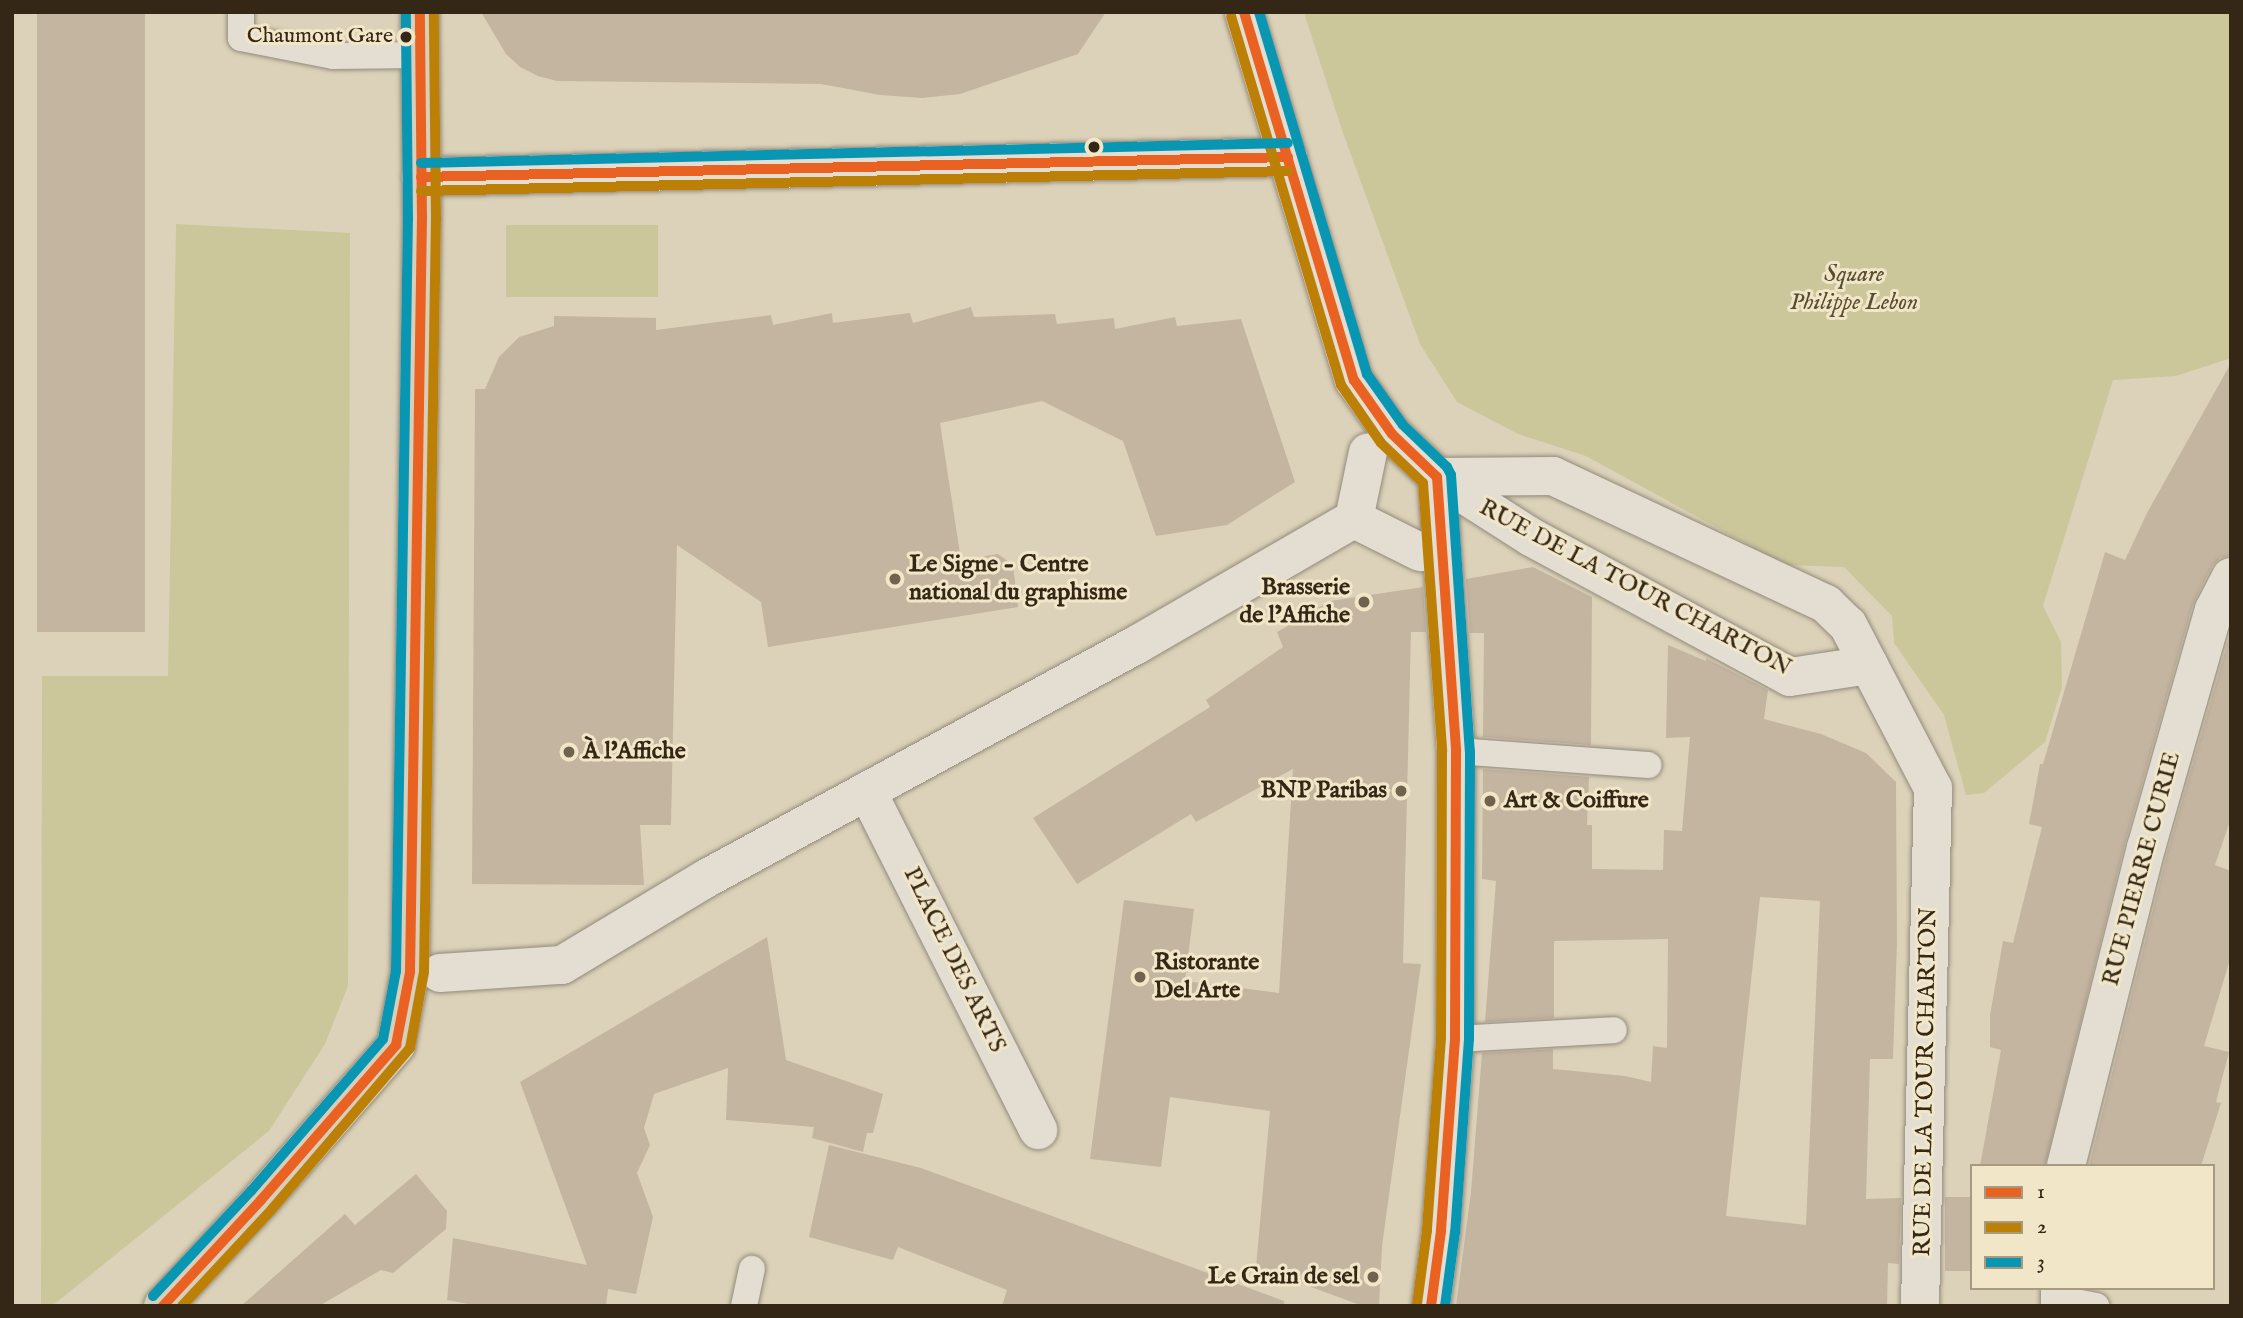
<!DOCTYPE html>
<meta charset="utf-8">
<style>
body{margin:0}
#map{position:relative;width:2243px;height:1318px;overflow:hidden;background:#dcd2b9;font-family:"IM FELL English",serif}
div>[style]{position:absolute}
.green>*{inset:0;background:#ccc69b;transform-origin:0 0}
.building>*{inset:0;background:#c4b5a1;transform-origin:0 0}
.roads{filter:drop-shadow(0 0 2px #928a7b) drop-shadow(0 0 2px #928a7b)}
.lane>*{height:26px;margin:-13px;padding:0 13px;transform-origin:13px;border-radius:13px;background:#e3ded1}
.street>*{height:38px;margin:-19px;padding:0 19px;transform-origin:19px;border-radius:19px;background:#e3ded1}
.primary>*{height:38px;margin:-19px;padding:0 19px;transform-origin:19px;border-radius:19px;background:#d7cfbc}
.bus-1>*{height:10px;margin:-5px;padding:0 5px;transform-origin:5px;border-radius:5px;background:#e96221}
.bus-2>*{height:10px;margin:-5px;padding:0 5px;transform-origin:5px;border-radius:5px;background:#bd8007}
.bus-3>*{height:10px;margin:-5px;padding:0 5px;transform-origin:5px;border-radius:5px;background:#0896b2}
.dots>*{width:19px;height:19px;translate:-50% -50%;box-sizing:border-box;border:4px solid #f1e6c8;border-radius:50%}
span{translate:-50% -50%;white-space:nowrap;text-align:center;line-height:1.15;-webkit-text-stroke:6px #f1e6c8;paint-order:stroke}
.bus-label{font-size:22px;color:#352716}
.right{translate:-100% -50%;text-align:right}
.park-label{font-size:24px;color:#584c31;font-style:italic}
.poi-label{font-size:24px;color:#352716;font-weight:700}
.left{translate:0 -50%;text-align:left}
.street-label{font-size:24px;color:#352716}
.frame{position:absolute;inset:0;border:14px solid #352716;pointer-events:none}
.legend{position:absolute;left:1970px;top:1164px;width:245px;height:126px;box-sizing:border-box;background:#f1e6c8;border:2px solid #a69a81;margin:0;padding:9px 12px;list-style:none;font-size:21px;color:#352716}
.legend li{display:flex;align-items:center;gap:14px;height:35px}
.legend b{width:35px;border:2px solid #a69a81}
</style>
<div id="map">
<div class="green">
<div style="clip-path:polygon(2231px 12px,2231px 358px,2176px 376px,2113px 380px,2043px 606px,2061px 642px,2062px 687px,2045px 742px,1984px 793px,1966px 795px,1944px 715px,1894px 643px,1892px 616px,1844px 567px,1785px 565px,1586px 456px,1518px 434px,1457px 402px,1420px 344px,1343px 133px,1304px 13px)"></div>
<div style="clip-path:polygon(176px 224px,350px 233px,348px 986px,325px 1044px,269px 1131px,52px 1306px,41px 1306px,42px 676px,168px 676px)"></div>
<div style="left:506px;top:225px;width:152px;height:72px"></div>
</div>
<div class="building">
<div style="left:37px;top:12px;width:108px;height:620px"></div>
<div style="clip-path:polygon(481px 12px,1106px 12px,1078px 54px,960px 94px,922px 98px,880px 95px,821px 84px,557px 81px,538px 76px,520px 67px,506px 54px)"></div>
<div style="clip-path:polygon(971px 307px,974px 317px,1055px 314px,1057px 324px,1114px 318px,1115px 329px,1175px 317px,1177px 326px,1241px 319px,1295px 482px,1227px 525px,1156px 536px,1123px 441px,1042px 401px,940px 423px,961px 560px,998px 554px,1013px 565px,1018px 607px,768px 647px,761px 602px,677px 545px,671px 825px,640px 825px,644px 885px,472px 884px,475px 389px,485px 389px,499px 357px,519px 337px,554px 326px,554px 316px,656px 318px,656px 330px,771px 315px,773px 325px,832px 313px,833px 323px,910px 313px,913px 323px)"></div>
<div style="clip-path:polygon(2231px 363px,2231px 555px,2220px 558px,2212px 566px,2193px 604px,2125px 843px,2045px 1166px,1980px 1166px,2001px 1050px,1990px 1047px,1990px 1015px,2003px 941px,2013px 943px,2042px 827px,2029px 824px,2040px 764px,2043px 764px,2105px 552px,2125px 560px,2147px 513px)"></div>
<div style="clip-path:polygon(1533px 567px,1592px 597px,1591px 745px,1483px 737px,1484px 633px,1470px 633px,1466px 579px)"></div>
<div style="clip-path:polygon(1423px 587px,1426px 632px,1411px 632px,1403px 963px,1421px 964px,1382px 1246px,1379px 1306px,1363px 1306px,1256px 1267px,1270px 1111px,1170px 1097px,1161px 1167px,1090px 1159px,1124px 900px,1194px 909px,1185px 981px,1279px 993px,1293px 769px,1196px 822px,1191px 814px,1077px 884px,1033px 818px,1210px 707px,1206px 700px,1283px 647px,1277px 632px,1298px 620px,1297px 611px,1320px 607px,1330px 601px)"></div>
<div style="clip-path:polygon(2231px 631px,2231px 818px,2215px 865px,2231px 871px,2231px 956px,2204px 1046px,2229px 1052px,2216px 1102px,2221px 1103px,2201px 1166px,2089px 1166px,2167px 854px)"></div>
<div style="clip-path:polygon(evenodd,1668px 645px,1706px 661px,1706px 658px,1768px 690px,1764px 719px,1821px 734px,1866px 753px,1896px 782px,1897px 942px,1893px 1059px,1870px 1059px,1866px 1199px,1901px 1198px,1899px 1264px,1888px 1263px,1887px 1306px,1456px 1306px,1471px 1192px,1482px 1053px,1553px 1049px,1553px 1069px,1625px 1076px,1651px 1082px,1653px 1046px,1667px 1048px,1668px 939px,1554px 941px,1554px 1018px,1485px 1022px,1496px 881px,1482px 879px,1483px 769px,1589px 777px,1587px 825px,1592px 825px,1592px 869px,1663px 870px,1664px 830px,1682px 831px,1690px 737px,1666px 738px,1668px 645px,1760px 897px,1820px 901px,1806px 1225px,1726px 1216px,1760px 897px)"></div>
<div style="clip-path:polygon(767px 937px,786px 1060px,883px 1094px,873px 1133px,867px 1133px,863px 1152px,812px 1138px,814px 1127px,726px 1120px,728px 1068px,654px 1094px,644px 1128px,650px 1145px,637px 1173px,653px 1217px,636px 1294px,608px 1289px,606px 1306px,479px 1306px,447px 1300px,453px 1238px,587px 1265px,520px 1082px)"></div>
<div style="clip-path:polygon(829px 1145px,921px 1168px,1284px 1301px,1284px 1306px,1002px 1306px,1007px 1290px,898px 1247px,893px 1260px,809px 1237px)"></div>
<div style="clip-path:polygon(416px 1174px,447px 1211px,446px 1229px,393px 1273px,381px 1270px,319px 1306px,241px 1306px,345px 1214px,355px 1225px)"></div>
<div style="left:1972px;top:1197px;width:74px;height:27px;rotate:90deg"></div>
</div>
<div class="roads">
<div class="lane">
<div style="left:241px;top:12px;width:26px;rotate:90deg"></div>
<div style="left:241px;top:38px;width:94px;rotate:11.1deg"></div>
<div style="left:333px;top:56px;width:88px;rotate:-0.7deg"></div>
<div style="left:1456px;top:751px;width:193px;rotate:4.2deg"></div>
<div style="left:1455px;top:1039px;width:159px;rotate:-3.2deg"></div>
<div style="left:2060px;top:1299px;width:37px;rotate:11deg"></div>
<div style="left:744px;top:1306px;width:38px;rotate:-78deg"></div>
</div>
<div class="street">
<div style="left:1244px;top:12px;width:384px;rotate:73.4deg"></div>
<div style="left:1354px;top:380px;width:66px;rotate:54.9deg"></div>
<div style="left:1392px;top:434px;width:62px;rotate:43.7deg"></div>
<div style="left:1437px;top:477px;width:112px;rotate:32.6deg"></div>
<div style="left:1531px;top:537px;width:294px;rotate:28.4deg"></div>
<div style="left:1790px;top:677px;width:80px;rotate:-8.6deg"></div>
<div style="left:421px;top:177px;width:867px;rotate:-1.32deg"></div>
<div style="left:1437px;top:477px;width:116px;rotate:-0.5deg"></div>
<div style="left:1553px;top:476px;width:302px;rotate:25.1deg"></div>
<div style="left:1826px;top:604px;width:30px;rotate:44deg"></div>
<div style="left:1848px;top:625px;width:184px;rotate:62.5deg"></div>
<div style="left:1933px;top:788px;width:518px;rotate:91.44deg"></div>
<div style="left:1354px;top:519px;width:74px;rotate:26.6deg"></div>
<div style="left:867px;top:791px;width:380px;rotate:63.2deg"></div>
<div style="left:440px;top:973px;width:122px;rotate:-3.8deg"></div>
<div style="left:562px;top:965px;width:169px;rotate:-31deg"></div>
<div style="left:707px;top:878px;width:490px;rotate:-28.5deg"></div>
<div style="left:1138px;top:644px;width:250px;rotate:-30.1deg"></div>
<div style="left:1354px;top:519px;width:68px;rotate:-78.2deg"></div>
<div style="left:2066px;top:1166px;width:328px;rotate:-75.9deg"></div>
<div style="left:2146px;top:848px;width:248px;rotate:-74.1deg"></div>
<div style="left:2214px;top:610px;width:37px;rotate:-63deg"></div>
<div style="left:1431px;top:1306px;width:76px;rotate:-82.4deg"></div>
<div style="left:1441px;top:1231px;width:193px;rotate:-85.8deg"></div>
<div style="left:1455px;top:1039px;width:288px;rotate:-89.8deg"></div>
<div style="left:1456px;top:751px;width:275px;rotate:-94deg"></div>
<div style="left:2060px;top:1306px;width:18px;rotate:-90deg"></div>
</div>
<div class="primary">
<div style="left:163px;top:1306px;width:144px;rotate:-47.2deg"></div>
<div style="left:261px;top:1200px;width:206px;rotate:-48.9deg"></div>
<div style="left:396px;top:1045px;width:74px;rotate:-79.1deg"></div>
<div style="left:410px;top:972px;width:753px;rotate:-89.09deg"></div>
<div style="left:422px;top:219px;width:207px;rotate:-90.6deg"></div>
</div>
</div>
<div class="bus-1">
<div style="left:1244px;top:12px;width:384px;rotate:73.4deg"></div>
<div style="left:1354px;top:380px;width:66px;rotate:54.9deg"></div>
<div style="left:1392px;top:434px;width:62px;rotate:43.7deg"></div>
<div style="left:1437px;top:477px;width:275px;rotate:86deg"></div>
<div style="left:1456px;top:751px;width:288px;rotate:90.2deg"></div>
<div style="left:1455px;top:1039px;width:193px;rotate:94.2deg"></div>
<div style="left:1441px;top:1231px;width:76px;rotate:97.6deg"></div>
<div style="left:421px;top:177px;width:867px;rotate:-1.32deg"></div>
<div style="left:163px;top:1306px;width:144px;rotate:-47.2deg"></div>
<div style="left:261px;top:1200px;width:206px;rotate:-48.9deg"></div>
<div style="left:396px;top:1045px;width:74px;rotate:-79.1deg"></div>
<div style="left:410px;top:972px;width:753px;rotate:-89.09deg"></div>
<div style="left:422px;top:219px;width:207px;rotate:-90.6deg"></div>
</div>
<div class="bus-2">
<div style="left:1231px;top:16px;width:385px;rotate:73.4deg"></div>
<div style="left:1341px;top:385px;width:70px;rotate:55.4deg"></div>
<div style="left:1381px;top:443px;width:58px;rotate:43.6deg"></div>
<div style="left:1423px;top:483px;width:269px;rotate:85.9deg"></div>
<div style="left:1442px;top:751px;width:287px;rotate:90.2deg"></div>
<div style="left:1441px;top:1038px;width:193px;rotate:94.2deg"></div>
<div style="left:1427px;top:1230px;width:75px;rotate:97.7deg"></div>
<div style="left:421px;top:191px;width:867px;rotate:-1.32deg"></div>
<div style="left:182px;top:1306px;width:132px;rotate:-47.1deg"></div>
<div style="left:272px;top:1209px;width:212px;rotate:-49.4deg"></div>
<div style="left:410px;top:1048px;width:77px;rotate:-79.6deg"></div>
<div style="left:424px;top:972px;width:753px;rotate:-89.09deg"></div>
<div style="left:436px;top:219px;width:207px;rotate:-90.6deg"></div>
</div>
<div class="bus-3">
<div style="left:1259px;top:12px;width:378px;rotate:73.4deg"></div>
<div style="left:1367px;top:374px;width:62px;rotate:54.8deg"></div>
<div style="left:1403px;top:425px;width:61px;rotate:43.7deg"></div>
<div style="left:1447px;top:467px;width:9px;rotate:63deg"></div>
<div style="left:1451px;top:475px;width:277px;rotate:86.1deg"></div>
<div style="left:1470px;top:751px;width:288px;rotate:90.2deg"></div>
<div style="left:1469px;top:1039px;width:194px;rotate:94.1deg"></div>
<div style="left:1455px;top:1232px;width:75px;rotate:97.7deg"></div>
<div style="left:421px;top:163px;width:867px;rotate:-1.32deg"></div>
<div style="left:153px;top:1296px;width:144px;rotate:-47deg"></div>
<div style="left:251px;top:1191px;width:201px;rotate:-49deg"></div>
<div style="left:383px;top:1039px;width:69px;rotate:-79.2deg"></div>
<div style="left:396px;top:971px;width:752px;rotate:-89.09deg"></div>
<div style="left:408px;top:219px;width:207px;rotate:-90.6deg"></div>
</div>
<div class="dots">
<div style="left:406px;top:37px;background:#352716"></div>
<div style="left:1094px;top:147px;background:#352716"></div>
<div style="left:895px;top:579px;background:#6f634f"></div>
<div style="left:1364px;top:602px;background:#6f634f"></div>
<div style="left:569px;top:752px;background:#6f634f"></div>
<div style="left:1401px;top:791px;background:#6f634f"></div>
<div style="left:1490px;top:801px;background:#6f634f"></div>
<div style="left:1140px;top:977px;background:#6f634f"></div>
<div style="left:1373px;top:1277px;background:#6f634f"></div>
</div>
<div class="bus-label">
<span class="right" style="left:393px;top:37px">Chaumont Gare</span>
</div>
<div class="park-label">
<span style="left:1854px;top:289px">Square<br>Philippe Lebon</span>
</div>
<div class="poi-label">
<span class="left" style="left:909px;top:579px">Le Signe - Centre<br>national du graphisme</span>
<span class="right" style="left:1350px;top:602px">Brasserie<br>de l’Affiche</span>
<span class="left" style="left:583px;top:752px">À l'Affiche</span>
<span class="right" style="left:1387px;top:791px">BNP Paribas</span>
<span class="left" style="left:1504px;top:801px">Art &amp; Coiffure</span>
<span class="left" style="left:1154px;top:977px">Ristorante<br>Del Arte</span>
<span class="right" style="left:1359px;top:1277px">Le Grain de sel</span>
</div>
<div class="street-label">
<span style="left:1635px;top:588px;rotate:28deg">RUE DE LA TOUR CHARTON</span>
<span style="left:2142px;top:869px;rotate:-75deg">RUE PIERRE CURIE</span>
<span style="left:954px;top:960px;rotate:64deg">PLACE DES ARTS</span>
<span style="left:1926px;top:1082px;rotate:-89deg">RUE DE LA TOUR CHARTON</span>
</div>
<div class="frame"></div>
<ul class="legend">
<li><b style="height:9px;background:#e96221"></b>1</li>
<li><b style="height:9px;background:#bd8007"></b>2</li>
<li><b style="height:9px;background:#0896b2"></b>3</li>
</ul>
</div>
